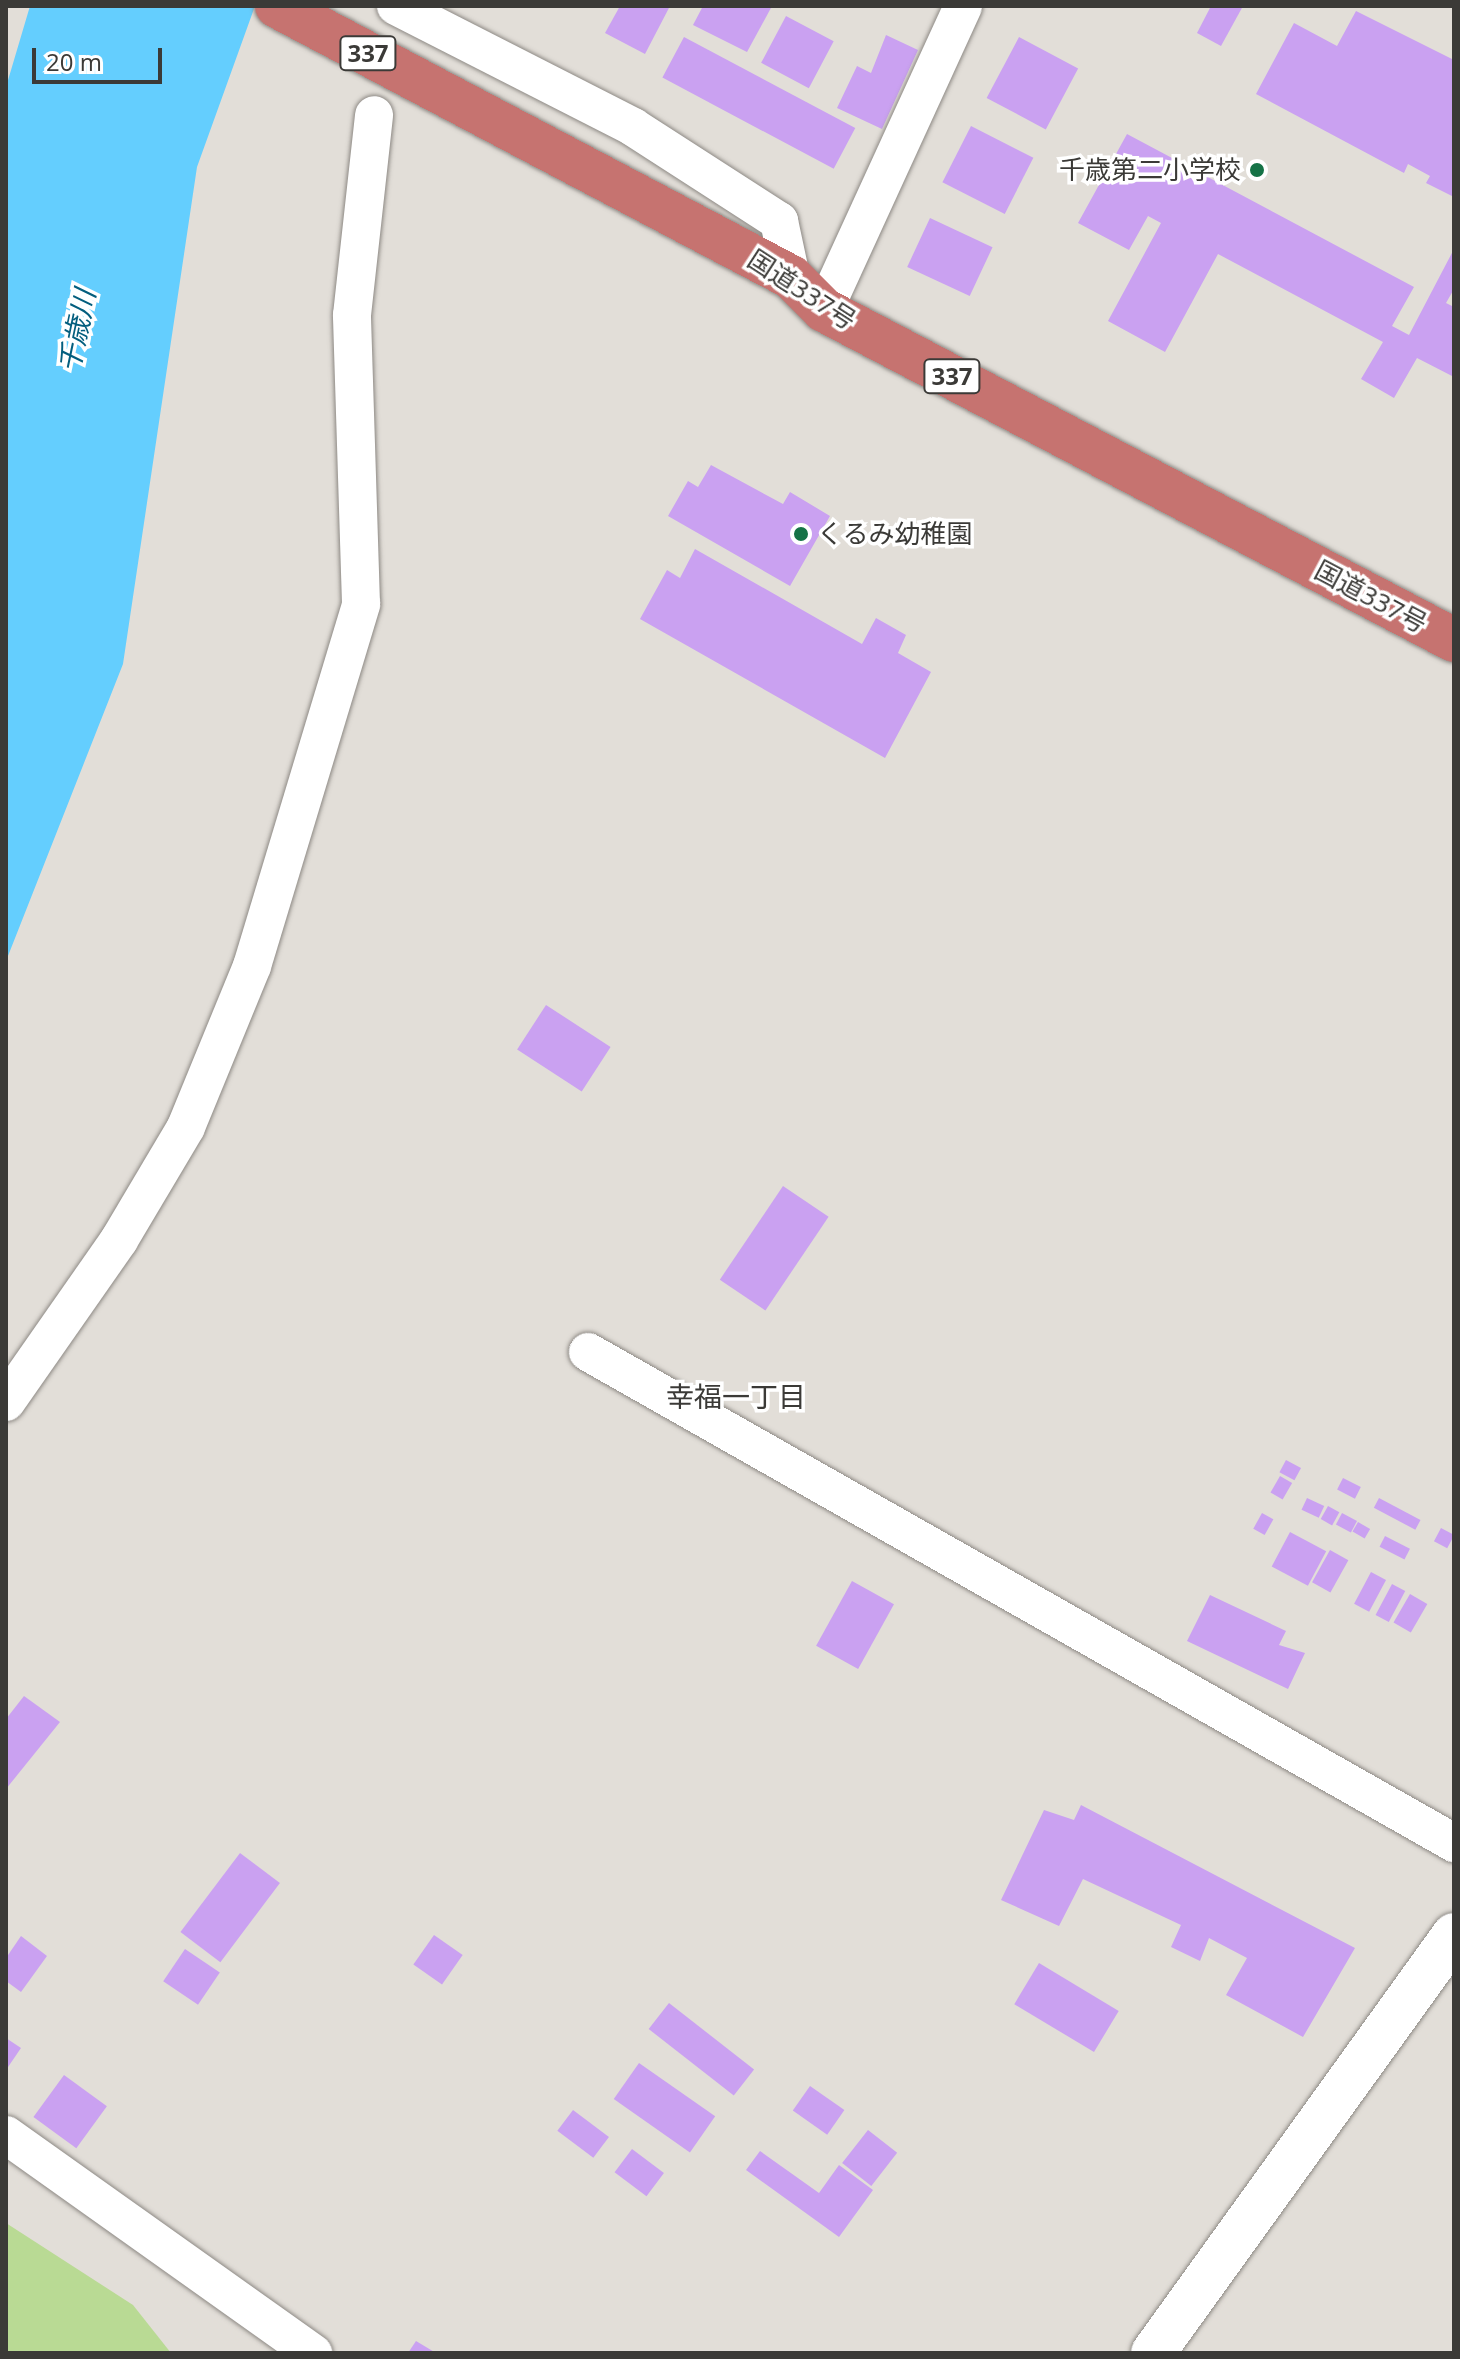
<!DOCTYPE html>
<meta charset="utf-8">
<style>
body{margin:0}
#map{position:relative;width:1460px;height:2359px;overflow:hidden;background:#e2ded8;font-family:"Open Sans","Noto Sans JP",sans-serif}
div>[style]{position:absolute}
.green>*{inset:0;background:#b9da94}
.water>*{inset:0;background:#64cefe}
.building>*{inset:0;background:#caa1f1;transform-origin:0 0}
.roads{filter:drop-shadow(0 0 2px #8d8984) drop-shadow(0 0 2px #8d8984)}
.street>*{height:38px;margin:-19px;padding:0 19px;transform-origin:19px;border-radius:19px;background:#fff}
.secondary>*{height:44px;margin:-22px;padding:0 22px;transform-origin:22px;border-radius:22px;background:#fff}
.highway>*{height:44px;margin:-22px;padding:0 22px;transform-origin:22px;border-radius:22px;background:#c67370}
.dots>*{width:22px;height:22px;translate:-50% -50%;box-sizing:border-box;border:4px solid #fff;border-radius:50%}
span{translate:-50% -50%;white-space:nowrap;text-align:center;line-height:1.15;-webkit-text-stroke:7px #fff;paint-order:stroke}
.shield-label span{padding:2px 6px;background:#fff;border:2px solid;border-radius:6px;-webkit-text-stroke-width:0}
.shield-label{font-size:24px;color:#3b3a37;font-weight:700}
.poi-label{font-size:26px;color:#3b3a37}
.right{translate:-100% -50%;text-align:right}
.left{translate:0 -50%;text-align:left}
.street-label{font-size:26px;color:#3b3a37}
.water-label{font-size:28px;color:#035e7e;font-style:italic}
.neighbourhood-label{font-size:28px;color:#3b3a37}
.frame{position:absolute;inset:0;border:8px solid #3b3a37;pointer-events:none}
.scale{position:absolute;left:32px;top:48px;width:130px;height:36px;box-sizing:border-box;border:4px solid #3b3a37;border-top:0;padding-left:10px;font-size:24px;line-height:28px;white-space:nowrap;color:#3b3a37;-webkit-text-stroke:6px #fff;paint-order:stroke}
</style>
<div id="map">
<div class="green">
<div style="clip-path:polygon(6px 2223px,133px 2305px,171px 2353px,6px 2353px)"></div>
</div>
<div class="water">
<div style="clip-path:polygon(30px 6px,255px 6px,197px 167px,123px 664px,6px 961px,6px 87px)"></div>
</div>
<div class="building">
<div style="clip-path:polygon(620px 6px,670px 6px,645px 54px,605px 33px)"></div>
<div style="clip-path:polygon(703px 6px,772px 6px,747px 52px,693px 25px)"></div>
<div style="clip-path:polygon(1211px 6px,1243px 6px,1221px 46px,1197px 33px)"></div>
<div style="clip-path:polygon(1356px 11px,1454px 60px,1454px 197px,1426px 183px,1430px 176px,1408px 164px,1404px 173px,1256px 94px,1294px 23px,1337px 46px)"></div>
<div style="left:786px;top:16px;width:54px;height:53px;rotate:28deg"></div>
<div style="clip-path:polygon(886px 35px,918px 50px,882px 129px,837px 108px,857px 66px,871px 73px)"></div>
<div style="left:684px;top:37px;width:194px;height:46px;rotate:28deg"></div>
<div style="left:1019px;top:37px;width:67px;height:69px;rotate:28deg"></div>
<div style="left:971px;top:126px;width:70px;height:63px;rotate:27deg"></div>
<div style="clip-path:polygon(1127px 134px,1414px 287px,1392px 326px,1409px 335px,1454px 249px,1454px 289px,1446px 303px,1454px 307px,1454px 377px,1417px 358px,1394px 398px,1361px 379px,1383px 342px,1218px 254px,1165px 352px,1108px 321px,1161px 223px,1148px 216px,1129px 250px,1078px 223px)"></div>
<div style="left:930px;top:218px;width:69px;height:54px;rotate:25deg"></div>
<div style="clip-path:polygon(711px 465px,783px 504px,790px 492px,830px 516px,790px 586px,668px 516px,688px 481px,698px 487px)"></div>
<div style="clip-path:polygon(695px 549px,862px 644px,876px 618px,906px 635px,898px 653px,931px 672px,885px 758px,640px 619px,667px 570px,680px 578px)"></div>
<div style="left:546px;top:1005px;width:77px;height:53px;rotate:33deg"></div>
<div style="left:783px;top:1186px;width:55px;height:113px;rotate:34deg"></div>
<div style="left:1286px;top:1460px;width:17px;height:14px;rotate:28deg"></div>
<div style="left:1280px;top:1476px;width:14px;height:19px;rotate:30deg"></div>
<div style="left:1343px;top:1478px;width:20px;height:13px;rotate:27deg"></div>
<div style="left:1307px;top:1498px;width:19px;height:13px;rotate:25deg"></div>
<div style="left:1379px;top:1498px;width:47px;height:11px;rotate:28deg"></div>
<div style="left:1328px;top:1506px;width:13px;height:15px;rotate:29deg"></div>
<div style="left:1262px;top:1513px;width:13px;height:18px;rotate:29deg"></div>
<div style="left:1342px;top:1513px;width:17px;height:13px;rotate:28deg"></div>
<div style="left:1358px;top:1522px;width:14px;height:11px;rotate:30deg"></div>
<div style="left:1441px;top:1528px;width:15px;height:15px;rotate:28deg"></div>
<div style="left:1290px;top:1532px;width:41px;height:39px;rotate:28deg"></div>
<div style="left:1385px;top:1536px;width:28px;height:12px;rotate:27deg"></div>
<div style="left:1330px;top:1550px;width:21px;height:37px;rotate:29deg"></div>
<div style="left:1371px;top:1572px;width:17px;height:36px;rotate:28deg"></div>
<div style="left:852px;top:1581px;width:48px;height:74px;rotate:29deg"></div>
<div style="left:1392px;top:1584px;width:15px;height:35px;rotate:28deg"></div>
<div style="left:1410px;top:1594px;width:20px;height:33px;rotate:30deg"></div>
<div style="clip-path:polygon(1210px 1595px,1286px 1631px,1279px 1645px,1305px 1653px,1288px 1689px,1187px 1641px)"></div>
<div style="clip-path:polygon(24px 1696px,60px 1722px,6px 1789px,6px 1719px)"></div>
<div style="clip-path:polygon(1081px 1805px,1355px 1948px,1303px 2037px,1226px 1995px,1247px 1958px,1209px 1938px,1200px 1961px,1171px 1947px,1181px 1925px,1083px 1879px,1059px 1926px,1001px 1900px,1044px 1810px,1074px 1820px)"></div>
<div style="left:240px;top:1853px;width:50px;height:99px;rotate:37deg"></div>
<div style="left:434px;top:1935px;width:35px;height:36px;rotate:35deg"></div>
<div style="clip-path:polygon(21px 1936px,47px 1956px,21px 1992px,6px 1981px,6px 1958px)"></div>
<div style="left:185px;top:1949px;width:42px;height:39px;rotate:34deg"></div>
<div style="left:1039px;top:1963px;width:93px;height:48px;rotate:31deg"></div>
<div style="left:669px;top:2003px;width:108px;height:33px;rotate:38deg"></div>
<div style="clip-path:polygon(6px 2038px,21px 2048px,6px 2070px)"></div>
<div style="left:639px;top:2063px;width:93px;height:44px;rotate:35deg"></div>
<div style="left:64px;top:2075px;width:53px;height:52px;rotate:36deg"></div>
<div style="left:810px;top:2086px;width:42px;height:30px;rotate:35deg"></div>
<div style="left:573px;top:2110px;width:45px;height:26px;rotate:37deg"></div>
<div style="left:868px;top:2130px;width:37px;height:42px;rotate:38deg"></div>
<div style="left:632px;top:2149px;width:40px;height:29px;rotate:37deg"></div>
<div style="clip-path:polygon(760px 2151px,819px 2193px,839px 2165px,873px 2190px,839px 2237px,746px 2170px)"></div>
<div style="clip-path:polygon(416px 2341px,436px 2353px,408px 2353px)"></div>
</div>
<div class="roads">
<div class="street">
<div style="left:396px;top:6px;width:266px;rotate:27deg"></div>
<div style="left:633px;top:127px;width:174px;rotate:32.8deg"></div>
<div style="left:779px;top:221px;width:57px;rotate:77.9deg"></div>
<div style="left:824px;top:310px;width:334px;rotate:-65.4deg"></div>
<div style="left:588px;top:1352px;width:996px;rotate:29.55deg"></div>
<div style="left:6px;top:1402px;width:198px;rotate:-55.1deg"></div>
<div style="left:119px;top:1240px;width:131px;rotate:-59.3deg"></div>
<div style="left:186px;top:1127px;width:174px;rotate:-67.7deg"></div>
<div style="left:252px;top:966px;width:378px;rotate:-73.2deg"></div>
<div style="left:361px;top:604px;width:289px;rotate:-91.8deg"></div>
<div style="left:352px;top:315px;width:201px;rotate:-83.7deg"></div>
<div style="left:6px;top:2135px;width:377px;rotate:35.4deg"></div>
</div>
<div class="secondary">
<div style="left:1153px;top:2353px;width:515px;rotate:-54.24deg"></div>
</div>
<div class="highway">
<div style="left:277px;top:6px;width:581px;rotate:27.8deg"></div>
<div style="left:791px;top:277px;width:47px;rotate:45deg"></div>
<div style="left:824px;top:310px;width:711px;rotate:27.65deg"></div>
</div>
</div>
<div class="dots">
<div style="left:1257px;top:170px;background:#157246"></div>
<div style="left:801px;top:534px;background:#157246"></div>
</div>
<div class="shield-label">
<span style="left:368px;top:53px">337</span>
<span style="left:952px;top:376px">337</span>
</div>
<div class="poi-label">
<span class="right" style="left:1241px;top:170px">千歳第二小学校</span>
<span class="left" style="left:817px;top:534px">くるみ幼稚園</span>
</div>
<div class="street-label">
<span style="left:802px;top:290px;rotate:33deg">国道337号</span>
<span style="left:1371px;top:597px;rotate:28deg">国道337号</span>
</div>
<div class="water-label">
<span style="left:76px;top:331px;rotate:-78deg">千歳川</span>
</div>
<div class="neighbourhood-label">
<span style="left:736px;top:1396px">幸福一丁目</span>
</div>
<div class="frame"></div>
<div class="scale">20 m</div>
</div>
